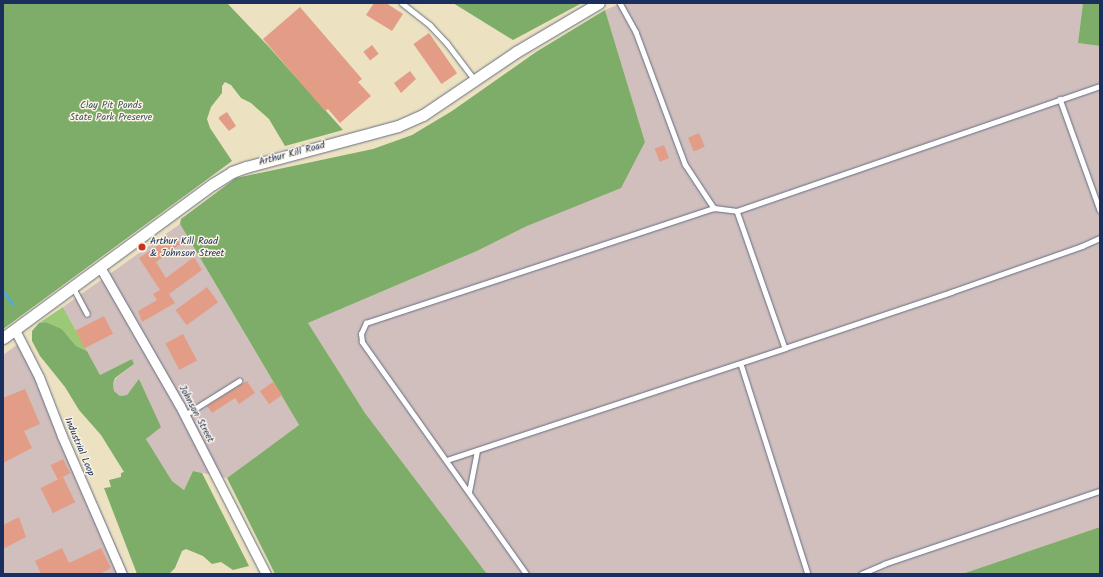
<!DOCTYPE html>
<style>
body{margin:0}
#map{position:relative;width:1103px;height:577px;overflow:hidden;background:#ece2c1;font-family:Kalam,sans-serif}
div>[style]{position:absolute}
.industrial>*{inset:0;background:#d1bfbe}
.green>*{inset:0;background:#9cc977}
.forest>*{inset:0;background:#7dad68}
.stream>*{height:2.5px;margin:-1.25px;padding:0 1.25px;transform-origin:1.25px;border-radius:1.25px;background:#56aad2}
.building>*{inset:0;background:#e39d86;transform-origin:0 0}
.roads{filter:drop-shadow(0 0 1px #646e81) drop-shadow(0 0 1px #646e81)}
.service>*{height:4.5px;margin:-2.25px;padding:0 2.25px;transform-origin:2.25px;border-radius:2.25px;background:#fff}
.minor>*{height:9px;margin:-4.5px;padding:0 4.5px;transform-origin:4.5px;border-radius:4.5px;background:#fff}
.tertiary>*{height:11px;margin:-5.5px;padding:0 5.5px;transform-origin:5.5px;border-radius:5.5px;background:#fff}
.dots>*{width:11px;height:11px;translate:-50% -50%;box-sizing:border-box;border:2px solid #fcf5e5;border-radius:50%}
span{translate:-50% -50%;white-space:nowrap;text-align:center;line-height:1.15;-webkit-text-stroke:3px #fcf5e5;paint-order:stroke}
.park-label{font-size:10px;color:#3b5664}
.street-label{font-size:10px;color:#1b2f5e}
.poi-label{font-size:10px;color:#1b2f5e}
.left{translate:0 -50%;text-align:left}
.frame{position:absolute;inset:0;border:4px solid #1b2f5e;pointer-events:none}
</style>
<div id="map">
<div class="industrial">
<div style="clip-path:polygon(622px 3px,1083px 3px,1078px 43px,1100px 46px,1100px 527px,962px 574px,487px 574px,365px 413px,308px 323px,477px 251px,527px 226px,645px 142px,605px 10px)"></div>
<div style="clip-path:polygon(180px 224px,299px 425px,227px 478px,193px 471px,184px 490px,172px 481px,146px 439px,140px 379px,127px 395px,120px 396px,114px 391px,113px 384px,116px 378px,134px 364px,132px 359px,100px 375px,63px 307px)"></div>
<div style="clip-path:polygon(25px 339px,128px 574px,3px 574px,3px 355px)"></div>
</div>
<div class="green">
<div style="clip-path:polygon(63px 307px,87px 351px,76px 346px,62px 329px,46px 322px,39px 323px)"></div>
</div>
<div class="forest">
<div style="clip-path:polygon(3px 3px,227px 3px,269px 47px,343px 130px,285px 146px,269px 119px,251px 103px,241px 98px,231px 85px,225px 82px,222px 86px,222px 93px,211px 107px,207px 119px,210px 128px,232px 161px,3px 329px)"></div>
<div style="clip-path:polygon(453px 3px,582px 3px,513px 40px)"></div>
<div style="clip-path:polygon(1083px 3px,1100px 3px,1100px 46px,1078px 43px)"></div>
<div style="clip-path:polygon(605px 10px,645px 142px,621px 188px,527px 226px,477px 251px,308px 323px,365px 413px,487px 574px,275px 574px,227px 478px,299px 425px,180px 224px,181px 219px,236px 178px,373px 149px,412px 135px,452px 111px,536px 52px)"></div>
<div style="clip-path:polygon(46px 322px,62px 329px,76px 346px,87px 351px,100px 375px,132px 359px,134px 364px,115px 378px,113px 384px,114px 391px,120px 396px,127px 395px,139px 379px,161px 427px,146px 439px,172px 481px,184px 490px,193px 471px,202px 473px,249px 566px,233px 570px,221px 562px,212px 564px,203px 556px,186px 549px,182px 551px,175px 568px,169px 574px,137px 574px,104px 488px,111px 487px,109px 480px,121px 477px,121px 473px,124px 472px,101px 435px,79px 410px,65px 387px,40px 356px,32px 341px,32px 331px,39px 323px)"></div>
<div style="clip-path:polygon(1100px 527px,1100px 574px,962px 574px)"></div>
</div>
<div class="stream">
<div style="left:3px;top:291px;width:16px;rotate:52deg"></div>
</div>
<div class="building">
<div style="clip-path:polygon(374px 3px,386px 3px,403px 14px,392px 31px,366px 15px)"></div>
<div style="clip-path:polygon(300px 7px,362px 79px,358px 82px,371px 96px,340px 123px,328px 109px,325px 111px,263px 39px)"></div>
<div style="left:429px;top:33px;width:49px;height:19px;rotate:55deg"></div>
<div style="left:372px;top:45px;width:11px;height:11px;rotate:52deg"></div>
<div style="clip-path:polygon(410px 71px,416px 79px,401px 93px,394px 83px)"></div>
<div style="clip-path:polygon(227px 112px,236px 126px,229px 131px,219px 119px,219px 117px)"></div>
<div style="left:699px;top:133px;width:15px;height:12px;rotate:67deg"></div>
<div style="left:664px;top:145px;width:14px;height:10px;rotate:69deg"></div>
<div style="clip-path:polygon(174px 237px,180px 244px,156px 262px,166px 278px,194px 257px,202px 270px,169px 294px,175px 303px,142px 322px,138px 311px,157px 300px,153px 294px,160px 290px,139px 258px,168px 239px,170px 241px)"></div>
<div style="left:207px;top:287px;width:19px;height:39px;rotate:54deg"></div>
<div style="left:104px;top:316px;width:20px;height:32px;rotate:63deg"></div>
<div style="left:183px;top:334px;width:30px;height:20px;rotate:62deg"></div>
<div style="clip-path:polygon(247px 381px,255px 393px,239px 404px,235px 398px,212px 413px,207px 406px)"></div>
<div style="left:273px;top:382px;width:16px;height:16px;rotate:55deg"></div>
<div style="clip-path:polygon(25px 389px,40px 424px,24px 431px,32px 448px,3px 463px,3px 398px)"></div>
<div style="left:63px;top:459px;width:16px;height:14px;rotate:63deg"></div>
<div style="left:63px;top:477px;width:28px;height:25px;rotate:64deg"></div>
<div style="clip-path:polygon(19px 517px,26px 537px,3px 549px,3px 525px)"></div>
<div style="clip-path:polygon(62px 548px,69px 563px,101px 548px,111px 568px,100px 574px,41px 574px,35px 561px)"></div>
</div>
<div class="roads">
<div class="service">
<div style="left:402px;top:3px;width:36px;rotate:38deg"></div>
<div style="left:430px;top:25px;width:25px;rotate:47deg"></div>
<div style="left:447px;top:43px;width:46px;rotate:52.9deg"></div>
<div style="left:620px;top:3px;width:33px;rotate:61deg"></div>
<div style="left:636px;top:32px;width:141px;rotate:69.6deg"></div>
<div style="left:685px;top:164px;width:53px;rotate:56.6deg"></div>
<div style="left:1060px;top:99px;width:118px;rotate:70.2deg"></div>
<div style="left:737px;top:211px;width:145px;rotate:70.7deg"></div>
<div style="left:785px;top:348px;width:175px;rotate:-18.6deg"></div>
<div style="left:951px;top:292px;width:139px;rotate:-19.3deg"></div>
<div style="left:1082px;top:246px;width:20px;rotate:-24deg"></div>
<div style="left:73px;top:287px;width:30px;rotate:62deg"></div>
<div style="left:741px;top:364px;width:220px;rotate:72.3deg"></div>
<div style="left:185px;top:415px;width:64px;rotate:-32.2deg"></div>
<div style="left:447px;top:460px;width:356px;rotate:-18.3deg"></div>
<div style="left:469px;top:492px;width:42px;rotate:-79deg"></div>
<div style="left:526px;top:574px;width:284px;rotate:-125.3deg"></div>
<div style="left:362px;top:342px;width:8px;rotate:-97deg"></div>
<div style="left:361px;top:334px;width:12px;rotate:-66deg"></div>
<div style="left:366px;top:323px;width:367px;rotate:-18.3deg"></div>
<div style="left:714px;top:208px;width:23px;rotate:7deg"></div>
<div style="left:737px;top:211px;width:384px;rotate:-19deg"></div>
<div style="left:861px;top:574px;width:25px;rotate:-23deg"></div>
<div style="left:884px;top:564px;width:228px;rotate:-18.7deg"></div>
</div>
<div class="minor">
<div style="left:100px;top:267px;width:160px;rotate:60.1deg"></div>
<div style="left:180px;top:406px;width:189px;rotate:62.9deg"></div>
<div style="left:15px;top:330px;width:53px;rotate:62.9deg"></div>
<div style="left:39px;top:377px;width:63px;rotate:68.7deg"></div>
<div style="left:62px;top:436px;width:150px;rotate:66.5deg"></div>
</div>
<div class="tertiary">
<div style="left:3px;top:338px;width:260px;rotate:-36.3deg"></div>
<div style="left:213px;top:184px;width:22px;rotate:-32deg"></div>
<div style="left:232px;top:172px;width:15px;rotate:-20deg"></div>
<div style="left:246px;top:167px;width:157px;rotate:-15.1deg"></div>
<div style="left:398px;top:126px;width:27px;rotate:-24deg"></div>
<div style="left:423px;top:115px;width:112px;rotate:-34.1deg"></div>
<div style="left:516px;top:52px;width:96px;rotate:-30.6deg"></div>
</div>
</div>
<div class="dots">
<div style="left:142px;top:247px;background:#c8321e"></div>
</div>
<div class="park-label">
<span style="left:111px;top:111px">Clay Pit Ponds<br>State Park Preserve</span>
</div>
<div class="street-label">
<span style="left:292px;top:154px;rotate:-15deg">Arthur Kill Road</span>
<span style="left:196px;top:414px;rotate:62deg">Johnson Street</span>
<span style="left:79px;top:447px;rotate:67deg">Industrial Loop</span>
</div>
<div class="poi-label">
<span class="left" style="left:150px;top:247px">Arthur Kill Road<br>&amp; Johnson Street</span>
</div>
<div class="frame"></div>
</div>
